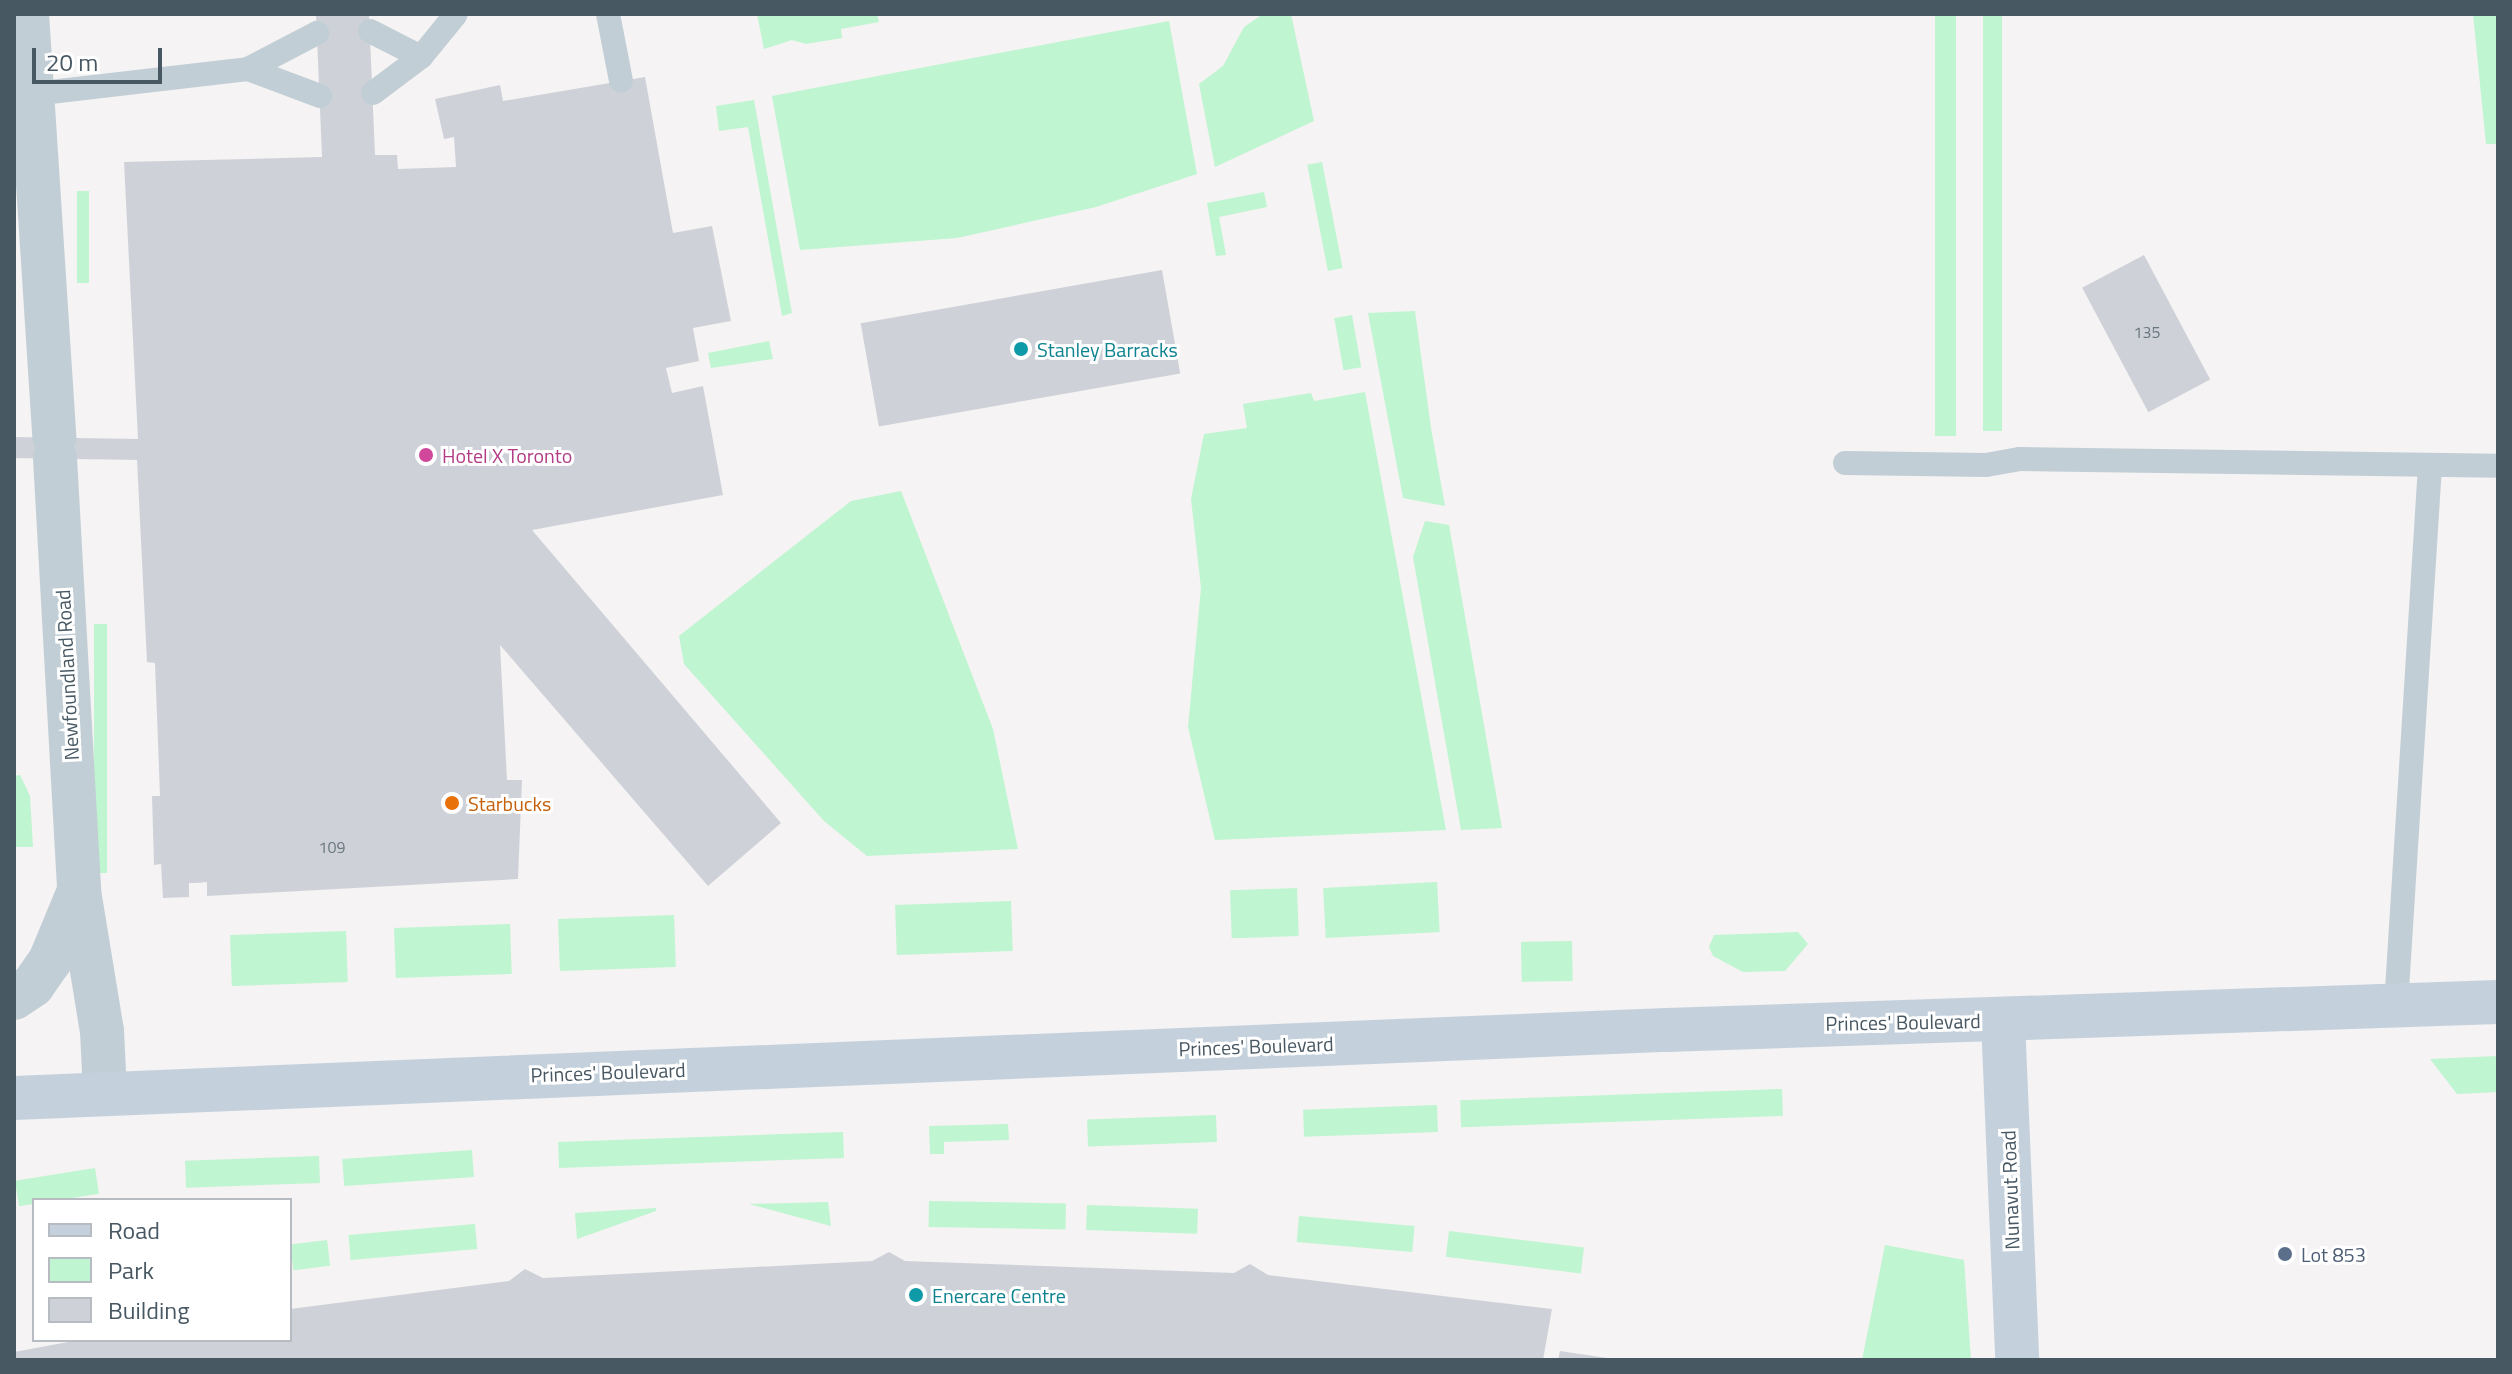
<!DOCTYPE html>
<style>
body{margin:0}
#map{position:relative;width:2512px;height:1374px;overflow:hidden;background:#f5f3f3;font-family:"Titillium Web",sans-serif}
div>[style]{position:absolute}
.green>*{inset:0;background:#bff5d0;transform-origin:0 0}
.building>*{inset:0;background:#ced2d8;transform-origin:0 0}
.lane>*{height:24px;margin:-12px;padding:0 12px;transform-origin:12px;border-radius:12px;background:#c2ced5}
.street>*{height:44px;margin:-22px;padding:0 22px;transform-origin:22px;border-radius:22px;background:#c2ced5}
.secondary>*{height:44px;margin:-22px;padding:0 22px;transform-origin:22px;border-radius:22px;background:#c4d1dd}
.dots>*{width:22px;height:22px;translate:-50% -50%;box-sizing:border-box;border:4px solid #fff;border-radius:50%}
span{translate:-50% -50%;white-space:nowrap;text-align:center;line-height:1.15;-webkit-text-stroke:6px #fff;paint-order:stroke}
.number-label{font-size:16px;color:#6a7680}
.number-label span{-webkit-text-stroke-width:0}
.culture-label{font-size:20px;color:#0d838f}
.left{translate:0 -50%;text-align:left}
.hotel-label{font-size:20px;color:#b23c85}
.street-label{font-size:20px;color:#485863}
.food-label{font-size:20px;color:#c56008}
.service-label{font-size:20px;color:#4e5e75}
.frame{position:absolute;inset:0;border:16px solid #485863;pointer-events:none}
.legend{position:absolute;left:32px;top:1198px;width:260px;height:144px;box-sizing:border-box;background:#fff;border:2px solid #b6bcc1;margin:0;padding:10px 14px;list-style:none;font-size:24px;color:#485863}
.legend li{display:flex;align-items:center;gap:16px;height:40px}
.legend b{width:40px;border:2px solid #b6bcc1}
.scale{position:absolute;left:32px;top:48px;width:130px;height:36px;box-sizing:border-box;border:4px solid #485863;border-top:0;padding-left:10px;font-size:24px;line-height:28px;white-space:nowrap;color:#485863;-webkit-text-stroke:6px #fff;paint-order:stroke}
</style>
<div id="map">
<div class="green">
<div style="clip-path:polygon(757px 14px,877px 14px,879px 22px,841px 29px,842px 38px,806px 44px,792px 40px,764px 49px)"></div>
<div style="clip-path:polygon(1263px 14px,1291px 14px,1314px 121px,1215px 167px,1199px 84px,1223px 66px,1244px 27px)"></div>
<div style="left:1935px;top:14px;width:21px;height:422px"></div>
<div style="left:1983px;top:14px;width:19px;height:417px"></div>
<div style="clip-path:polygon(2473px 14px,2498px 14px,2498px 144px,2486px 144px)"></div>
<div style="clip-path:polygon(1169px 21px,1197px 174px,1096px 207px,957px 238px,800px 250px,772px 96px)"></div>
<div style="clip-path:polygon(754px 100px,792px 313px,782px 316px,748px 127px,719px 131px,716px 106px)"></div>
<div style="left:1322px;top:162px;width:108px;height:15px;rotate:79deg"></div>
<div style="left:77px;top:191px;width:12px;height:92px"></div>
<div style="clip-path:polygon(1264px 192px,1267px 207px,1219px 217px,1226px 255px,1216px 256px,1207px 203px)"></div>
<div style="clip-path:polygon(1415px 311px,1431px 428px,1445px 506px,1403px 498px,1368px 313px)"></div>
<div style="left:1352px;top:315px;width:53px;height:18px;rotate:80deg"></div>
<div style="clip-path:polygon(769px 341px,773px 359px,711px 368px,708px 353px)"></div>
<div style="clip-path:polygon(1365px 392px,1446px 830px,1215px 840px,1188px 727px,1201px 588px,1191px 499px,1204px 434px,1247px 428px,1243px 404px,1311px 393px,1314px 401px)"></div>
<div style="clip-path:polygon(901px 491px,993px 729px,1018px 849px,867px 856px,824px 821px,684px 664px,679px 636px,851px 501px)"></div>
<div style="clip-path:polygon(1425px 521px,1449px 525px,1502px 828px,1461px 830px,1413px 557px)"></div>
<div style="left:94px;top:624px;width:13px;height:249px"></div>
<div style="clip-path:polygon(20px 775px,30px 796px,33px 847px,14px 847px,14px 776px)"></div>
<div style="left:1437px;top:882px;width:50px;height:114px;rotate:87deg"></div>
<div style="left:1297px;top:888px;width:48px;height:67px;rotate:88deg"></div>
<div style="left:1011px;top:901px;width:50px;height:116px;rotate:88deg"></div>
<div style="left:674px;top:915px;width:52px;height:116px;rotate:88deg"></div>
<div style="left:510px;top:924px;width:50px;height:116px;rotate:88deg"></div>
<div style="left:346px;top:931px;width:51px;height:116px;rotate:88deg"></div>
<div style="clip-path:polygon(1798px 932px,1808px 944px,1785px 971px,1743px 972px,1713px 956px,1709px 947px,1714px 935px)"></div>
<div style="left:1572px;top:941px;width:40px;height:51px;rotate:89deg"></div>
<div style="clip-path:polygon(2498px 1056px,2498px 1092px,2457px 1094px,2430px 1059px)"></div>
<div style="left:1782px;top:1089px;width:27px;height:322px;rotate:88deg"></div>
<div style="left:1437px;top:1105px;width:27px;height:134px;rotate:88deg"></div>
<div style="left:1216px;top:1115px;width:27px;height:129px;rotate:88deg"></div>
<div style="clip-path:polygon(1008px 1124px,1009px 1140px,944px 1142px,944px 1154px,930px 1154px,929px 1126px)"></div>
<div style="left:843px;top:1132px;width:26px;height:285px;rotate:88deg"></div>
<div style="left:472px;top:1150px;width:27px;height:130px;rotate:86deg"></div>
<div style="left:319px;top:1156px;width:27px;height:134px;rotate:88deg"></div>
<div style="left:95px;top:1168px;width:26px;height:81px;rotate:81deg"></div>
<div style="left:929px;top:1201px;width:137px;height:26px;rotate:1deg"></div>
<div style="clip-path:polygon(828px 1202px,831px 1226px,749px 1204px)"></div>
<div style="left:1087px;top:1205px;width:111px;height:25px;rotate:2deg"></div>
<div style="clip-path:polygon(656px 1208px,656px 1211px,577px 1239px,575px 1213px)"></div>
<div style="left:1299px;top:1216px;width:116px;height:26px;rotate:5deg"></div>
<div style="left:475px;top:1224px;width:25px;height:127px;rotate:85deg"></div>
<div style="left:1449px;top:1231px;width:136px;height:26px;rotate:7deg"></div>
<div style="left:327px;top:1240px;width:26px;height:37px;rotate:83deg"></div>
<div style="clip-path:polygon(1885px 1245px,1964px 1260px,1971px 1360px,1862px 1360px)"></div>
</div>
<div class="building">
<div style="clip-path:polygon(316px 14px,369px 14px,375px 155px,397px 155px,398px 169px,456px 167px,454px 137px,444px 139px,435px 99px,500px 85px,503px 101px,645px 77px,673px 233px,712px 226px,731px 321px,693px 328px,699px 361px,666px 368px,672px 393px,703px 386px,723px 495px,532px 530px,781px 823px,708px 886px,500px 645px,507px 780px,522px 780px,518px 879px,207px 896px,207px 882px,197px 883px,189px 883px,189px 897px,163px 898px,161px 864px,154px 865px,152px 796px,160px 796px,155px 663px,147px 662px,137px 460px,14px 458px,14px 437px,138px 439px,124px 162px,322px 157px)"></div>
<div style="left:2144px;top:255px;width:141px;height:70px;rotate:62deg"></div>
<div style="left:1162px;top:270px;width:105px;height:306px;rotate:80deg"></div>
<div style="clip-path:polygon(889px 1252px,905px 1261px,1234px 1273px,1250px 1264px,1268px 1275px,1552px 1309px,1543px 1360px,14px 1360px,14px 1352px,79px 1340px,290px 1340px,290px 1309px,509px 1281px,525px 1269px,543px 1278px,872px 1261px)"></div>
<div style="clip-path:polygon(1560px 1351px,1607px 1358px,1607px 1360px,1558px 1360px)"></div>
</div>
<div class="lane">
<div style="left:608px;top:14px;width:68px;rotate:79deg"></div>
<div style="left:370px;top:31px;width:57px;rotate:27deg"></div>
<div style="left:421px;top:57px;width:55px;rotate:-50.9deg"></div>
<div style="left:248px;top:69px;width:77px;rotate:20.6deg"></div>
<div style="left:373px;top:93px;width:60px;rotate:-36.9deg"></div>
<div style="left:33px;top:94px;width:216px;rotate:-6.6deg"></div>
<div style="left:248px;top:69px;width:78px;rotate:-27.6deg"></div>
<div style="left:1845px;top:463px;width:141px;rotate:0.8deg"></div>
<div style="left:1986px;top:465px;width:35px;rotate:-10deg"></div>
<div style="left:2020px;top:459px;width:478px;rotate:0.8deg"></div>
<div style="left:2396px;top:1006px;width:541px;rotate:-86.4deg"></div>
</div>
<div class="street">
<div style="left:27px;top:14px;width:424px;rotate:86.3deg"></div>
<div style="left:55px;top:458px;width:434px;rotate:86.8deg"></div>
<div style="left:79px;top:891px;width:142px;rotate:80.7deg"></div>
<div style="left:102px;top:1031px;width:62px;rotate:87.2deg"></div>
<div style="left:14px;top:998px;width:23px;rotate:-34deg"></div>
<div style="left:33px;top:985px;width:29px;rotate:-55deg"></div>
<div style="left:50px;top:961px;width:76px;rotate:-67.5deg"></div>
</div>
<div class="secondary">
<div style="left:2003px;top:1020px;width:340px;rotate:87.6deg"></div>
<div style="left:14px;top:1098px;width:1654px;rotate:-2.36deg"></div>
<div style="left:1667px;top:1030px;width:831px;rotate:-1.93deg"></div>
</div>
<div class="dots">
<div style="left:1021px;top:349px;background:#0f9aa8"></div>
<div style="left:426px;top:455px;background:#d1479c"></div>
<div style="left:452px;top:803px;background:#e8710a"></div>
<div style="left:2285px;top:1254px;background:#5c6f8a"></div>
<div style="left:916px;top:1295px;background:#0f9aa8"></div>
</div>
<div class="number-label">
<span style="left:2147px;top:332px">135</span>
<span style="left:332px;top:847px">109</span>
</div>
<div class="culture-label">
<span class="left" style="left:1037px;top:349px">Stanley Barracks</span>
<span class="left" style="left:932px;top:1295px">Enercare Centre</span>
</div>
<div class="hotel-label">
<span class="left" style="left:442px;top:455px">Hotel X Toronto</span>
</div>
<div class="street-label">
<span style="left:67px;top:675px;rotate:-93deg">Newfoundland Road</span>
<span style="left:1903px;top:1022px;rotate:-1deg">Princes' Boulevard</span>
<span style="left:1256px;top:1046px;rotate:-2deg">Princes' Boulevard</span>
<span style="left:608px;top:1072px;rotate:-2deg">Princes' Boulevard</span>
<span style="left:2010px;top:1190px;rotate:-92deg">Nunavut Road</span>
</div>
<div class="food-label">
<span class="left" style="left:468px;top:803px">Starbucks</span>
</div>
<div class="service-label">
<span class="left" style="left:2301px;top:1254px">Lot 853</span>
</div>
<div class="frame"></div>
<ul class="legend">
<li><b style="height:10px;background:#c4d1dd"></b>Road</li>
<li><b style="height:22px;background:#bff5d0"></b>Park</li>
<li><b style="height:22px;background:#ced2d8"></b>Building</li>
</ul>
<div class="scale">20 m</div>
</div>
